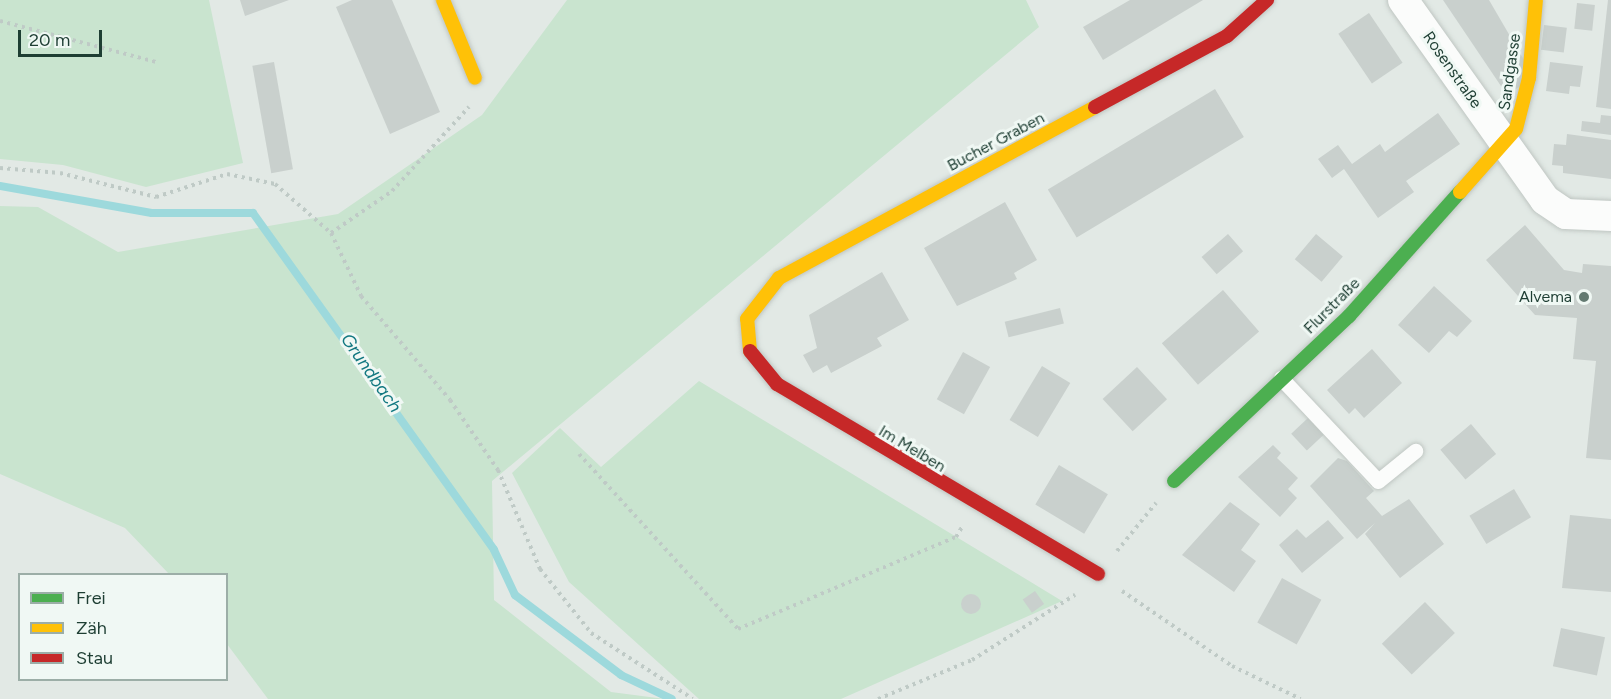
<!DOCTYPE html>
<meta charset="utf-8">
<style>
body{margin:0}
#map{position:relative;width:1611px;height:699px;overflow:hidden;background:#e2e9e5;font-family:Figtree,sans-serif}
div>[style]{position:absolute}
.green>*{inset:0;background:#c9e4cf}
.stream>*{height:8px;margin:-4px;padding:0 4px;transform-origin:4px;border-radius:4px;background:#9dd9dc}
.building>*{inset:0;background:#c9d0cd;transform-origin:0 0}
.round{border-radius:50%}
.path>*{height:4px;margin-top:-2px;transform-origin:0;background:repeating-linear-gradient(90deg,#bfcac6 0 3px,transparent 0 7.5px)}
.roads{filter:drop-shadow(0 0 2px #bfc6c2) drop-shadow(0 0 2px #bfc6c2)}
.lane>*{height:15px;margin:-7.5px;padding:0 7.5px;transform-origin:7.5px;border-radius:7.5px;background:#fbfcfb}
.street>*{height:30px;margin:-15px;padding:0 15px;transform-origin:15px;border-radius:15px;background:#fbfcfb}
.fast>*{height:14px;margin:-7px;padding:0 7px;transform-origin:7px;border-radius:7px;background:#4caf50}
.slow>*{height:14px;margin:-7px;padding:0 7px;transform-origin:7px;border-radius:7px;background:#ffc107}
.jam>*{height:14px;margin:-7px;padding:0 7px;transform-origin:7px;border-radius:7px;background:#c62828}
.dots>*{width:16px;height:16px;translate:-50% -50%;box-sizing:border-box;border:3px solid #f0f8f4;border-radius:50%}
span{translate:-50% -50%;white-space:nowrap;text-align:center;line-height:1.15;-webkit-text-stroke:6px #f0f8f4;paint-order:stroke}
.street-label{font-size:16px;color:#1e3e33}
.poi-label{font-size:16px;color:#1e3e33}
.right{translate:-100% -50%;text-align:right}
.water-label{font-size:18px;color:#127881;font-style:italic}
.legend{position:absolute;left:18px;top:573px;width:210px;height:108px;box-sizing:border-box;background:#f0f8f4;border:2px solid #9caea7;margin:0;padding:8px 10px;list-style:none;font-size:18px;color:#1e3e33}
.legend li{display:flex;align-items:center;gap:12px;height:30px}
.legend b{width:30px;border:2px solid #9caea7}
.scale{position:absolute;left:18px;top:30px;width:84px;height:27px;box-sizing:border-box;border:3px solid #1e3e33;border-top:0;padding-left:8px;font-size:18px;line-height:21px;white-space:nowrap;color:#1e3e33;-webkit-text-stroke:4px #f0f8f4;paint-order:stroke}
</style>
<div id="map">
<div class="green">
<div style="clip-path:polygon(0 0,209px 0,243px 163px,146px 187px,63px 165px,0 159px)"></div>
<div style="clip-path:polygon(567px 0,1026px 0,1039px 27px,492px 481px,494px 600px,611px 692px,665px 699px,268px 699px,227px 644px,226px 574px,169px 574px,125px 528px,0 474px,0 206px,38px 207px,118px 252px,338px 214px,482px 115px)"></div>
<div style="clip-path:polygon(699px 381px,1062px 601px,841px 699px,699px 699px,569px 582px,512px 473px,560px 428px,601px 467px)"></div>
</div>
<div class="stream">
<div style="left:0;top:186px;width:154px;rotate:10.1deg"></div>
<div style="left:152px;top:213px;width:101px"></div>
<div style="left:253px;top:213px;width:414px;rotate:54.4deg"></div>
<div style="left:494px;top:550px;width:50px;rotate:65deg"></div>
<div style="left:515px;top:595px;width:133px;rotate:37deg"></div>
<div style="left:621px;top:675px;width:56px;rotate:25.2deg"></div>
</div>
<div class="building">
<div style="clip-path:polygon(240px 0,289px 0,245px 16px)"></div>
<div style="clip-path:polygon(352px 0,392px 0,440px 112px,390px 134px,336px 7px)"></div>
<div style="clip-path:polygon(1130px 0,1203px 0,1103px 60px,1083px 27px)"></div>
<div style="clip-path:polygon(1443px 0,1489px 0,1524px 60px,1522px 85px,1507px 95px)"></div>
<div style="clip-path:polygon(1608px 0,1611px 0,1611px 109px,1596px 107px)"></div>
<div style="left:1577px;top:3px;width:18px;height:26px;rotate:6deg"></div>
<div style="left:1369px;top:13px;width:60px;height:37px;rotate:56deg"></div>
<div style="left:1544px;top:25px;width:23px;height:25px;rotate:7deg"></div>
<div style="left:274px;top:62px;width:109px;height:22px;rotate:80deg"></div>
<div style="clip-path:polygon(1550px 62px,1583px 66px,1580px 87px,1570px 86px,1569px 94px,1546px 91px)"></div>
<div style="left:1215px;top:89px;width:56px;height:195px;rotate:59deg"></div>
<div style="clip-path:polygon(1438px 113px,1460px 144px,1406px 181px,1414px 192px,1378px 218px,1344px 169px,1332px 178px,1318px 159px,1338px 145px,1352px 164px,1380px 144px,1385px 152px)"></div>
<div style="clip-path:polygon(1601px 115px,1611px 116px,1611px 135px,1581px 131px,1582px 121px,1600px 123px)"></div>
<div style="clip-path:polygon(1567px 134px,1611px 140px,1611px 179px,1563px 173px,1563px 166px,1552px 165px,1554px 144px,1566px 145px)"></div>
<div style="clip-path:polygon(1005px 202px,1037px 260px,1014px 273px,1017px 279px,957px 306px,924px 248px)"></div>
<div style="clip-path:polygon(1525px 225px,1564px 270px,1582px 273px,1583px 264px,1611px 266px,1611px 460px,1586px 458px,1596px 361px,1573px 359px,1577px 318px,1535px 315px,1486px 260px)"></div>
<div style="left:1228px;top:234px;width:23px;height:35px;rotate:49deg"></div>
<div style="left:1316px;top:234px;width:35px;height:33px;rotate:40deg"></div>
<div style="clip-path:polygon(882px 272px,909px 320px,877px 338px,882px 346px,831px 373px,827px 365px,813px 373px,803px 355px,817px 348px,809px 315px)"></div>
<div style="clip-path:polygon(1434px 286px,1472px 321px,1457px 337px,1449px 331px,1429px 353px,1398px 325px)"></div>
<div style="left:1223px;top:290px;width:55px;height:81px;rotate:49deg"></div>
<div style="left:1060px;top:308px;width:16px;height:57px;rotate:76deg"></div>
<div style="clip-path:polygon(1372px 349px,1402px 383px,1364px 418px,1355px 408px,1349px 414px,1327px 390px)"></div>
<div style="left:963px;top:352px;width:31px;height:54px;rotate:29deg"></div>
<div style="left:1042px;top:366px;width:33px;height:63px;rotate:31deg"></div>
<div style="left:1137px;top:367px;width:44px;height:47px;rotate:47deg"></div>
<div style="left:1308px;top:418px;width:23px;height:23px;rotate:47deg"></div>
<div style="left:1471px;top:424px;width:39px;height:40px;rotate:50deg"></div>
<div style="clip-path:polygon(1273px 445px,1281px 453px,1277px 458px,1298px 478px,1288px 489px,1297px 498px,1280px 517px,1238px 477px)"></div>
<div style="clip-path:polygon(1338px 458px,1347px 461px,1374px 491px,1366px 498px,1382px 516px,1409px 499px,1444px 544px,1400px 578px,1365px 534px,1375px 523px,1357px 539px,1310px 486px)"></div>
<div style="left:1059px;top:465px;width:57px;height:46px;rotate:31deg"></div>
<div style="left:1514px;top:489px;width:33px;height:52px;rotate:59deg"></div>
<div style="clip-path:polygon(1230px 502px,1260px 524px,1241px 550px,1256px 561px,1234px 592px,1182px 555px)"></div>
<div style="clip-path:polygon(1570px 515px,1611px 519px,1611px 592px,1562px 588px)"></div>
<div style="clip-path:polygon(1328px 520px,1344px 538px,1302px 573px,1279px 545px,1297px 529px,1306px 538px)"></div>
<div style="left:1282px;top:578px;width:45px;height:51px;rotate:29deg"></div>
<div style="left:1035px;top:591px;width:16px;height:15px;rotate:55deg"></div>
<div class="round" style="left:961px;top:594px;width:20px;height:20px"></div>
<div style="left:1425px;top:602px;width:43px;height:60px;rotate:46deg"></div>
<div style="left:1561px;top:628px;width:45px;height:39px;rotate:12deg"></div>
</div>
<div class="path">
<div style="left:0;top:21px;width:161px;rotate:14.7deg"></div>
<div style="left:0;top:168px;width:60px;rotate:4.8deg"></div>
<div style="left:60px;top:173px;width:99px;rotate:14deg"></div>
<div style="left:156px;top:197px;width:75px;rotate:-17.9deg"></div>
<div style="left:227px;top:174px;width:49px;rotate:11.8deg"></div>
<div style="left:275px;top:184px;width:74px;rotate:41.2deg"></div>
<div style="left:331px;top:233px;width:70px;rotate:64.5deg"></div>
<div style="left:361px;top:296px;width:137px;rotate:49.4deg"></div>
<div style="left:450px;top:400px;width:85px;rotate:55.6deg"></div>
<div style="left:498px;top:470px;width:108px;rotate:67deg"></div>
<div style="left:540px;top:569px;width:82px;rotate:51.4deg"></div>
<div style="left:591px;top:633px;width:121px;rotate:32.9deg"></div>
<div style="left:331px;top:233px;width:74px;rotate:-34.5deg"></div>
<div style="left:392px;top:191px;width:114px;rotate:-47.5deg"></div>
<div style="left:579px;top:454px;width:236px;rotate:47.7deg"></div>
<div style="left:738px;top:629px;width:237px;rotate:-22.9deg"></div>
<div style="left:956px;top:537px;width:12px;rotate:-59deg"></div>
<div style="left:1117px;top:551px;width:62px;rotate:-50.9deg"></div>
<div style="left:1122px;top:591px;width:133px;rotate:34.3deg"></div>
<div style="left:1232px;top:666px;width:76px;rotate:25.6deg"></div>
<div style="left:878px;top:699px;width:102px;rotate:-22.5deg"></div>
<div style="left:972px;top:660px;width:122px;rotate:-32.3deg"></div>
</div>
<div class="roads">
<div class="lane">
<div style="left:1281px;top:378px;width:141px;rotate:46.7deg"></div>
<div style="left:1378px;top:481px;width:48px;rotate:-39deg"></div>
</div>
<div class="street">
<div style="left:1403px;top:0;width:245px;rotate:54.6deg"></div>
<div style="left:1545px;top:200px;width:25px;rotate:34deg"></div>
<div style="left:1566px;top:214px;width:45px;rotate:2.5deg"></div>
</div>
<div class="fast">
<div style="left:1174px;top:481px;width:241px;rotate:-43.3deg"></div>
<div style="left:1349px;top:316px;width:166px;rotate:-48.2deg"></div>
</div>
<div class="slow">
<div style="left:443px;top:0;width:84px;rotate:67.7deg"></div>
<div style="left:1460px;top:192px;width:84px;rotate:-48.4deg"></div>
<div style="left:1516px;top:129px;width:53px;rotate:-75.7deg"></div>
<div style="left:1529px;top:78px;width:78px;rotate:-84.9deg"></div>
<div style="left:750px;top:351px;width:32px;rotate:-95deg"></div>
<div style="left:747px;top:319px;width:52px;rotate:-52deg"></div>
<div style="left:779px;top:278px;width:359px;rotate:-28.4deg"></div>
</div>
<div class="jam">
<div style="left:1095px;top:107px;width:150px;rotate:-28.3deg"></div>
<div style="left:1227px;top:36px;width:54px;rotate:-42deg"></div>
<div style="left:750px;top:351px;width:43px;rotate:50.7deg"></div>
<div style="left:777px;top:384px;width:373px;rotate:30.6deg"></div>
</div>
</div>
<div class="dots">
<div style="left:1584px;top:297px;background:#637a71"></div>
</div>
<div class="street-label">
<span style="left:1452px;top:70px;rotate:55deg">Rosenstraße</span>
<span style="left:1510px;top:72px;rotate:-82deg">Sandgasse</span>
<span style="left:996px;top:142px;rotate:-28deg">Bucher Graben</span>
<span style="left:1332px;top:306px;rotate:-45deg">Flurstraße</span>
<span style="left:912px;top:449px;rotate:31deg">Im Melben</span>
</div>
<div class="poi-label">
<span class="right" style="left:1572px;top:297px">Alvema</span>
</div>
<div class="water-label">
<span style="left:371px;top:373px;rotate:55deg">Grundbach</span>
</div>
<ul class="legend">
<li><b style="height:8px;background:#4caf50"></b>Frei</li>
<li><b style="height:8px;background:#ffc107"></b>Zäh</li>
<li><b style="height:8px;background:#c62828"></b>Stau</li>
</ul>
<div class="scale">20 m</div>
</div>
